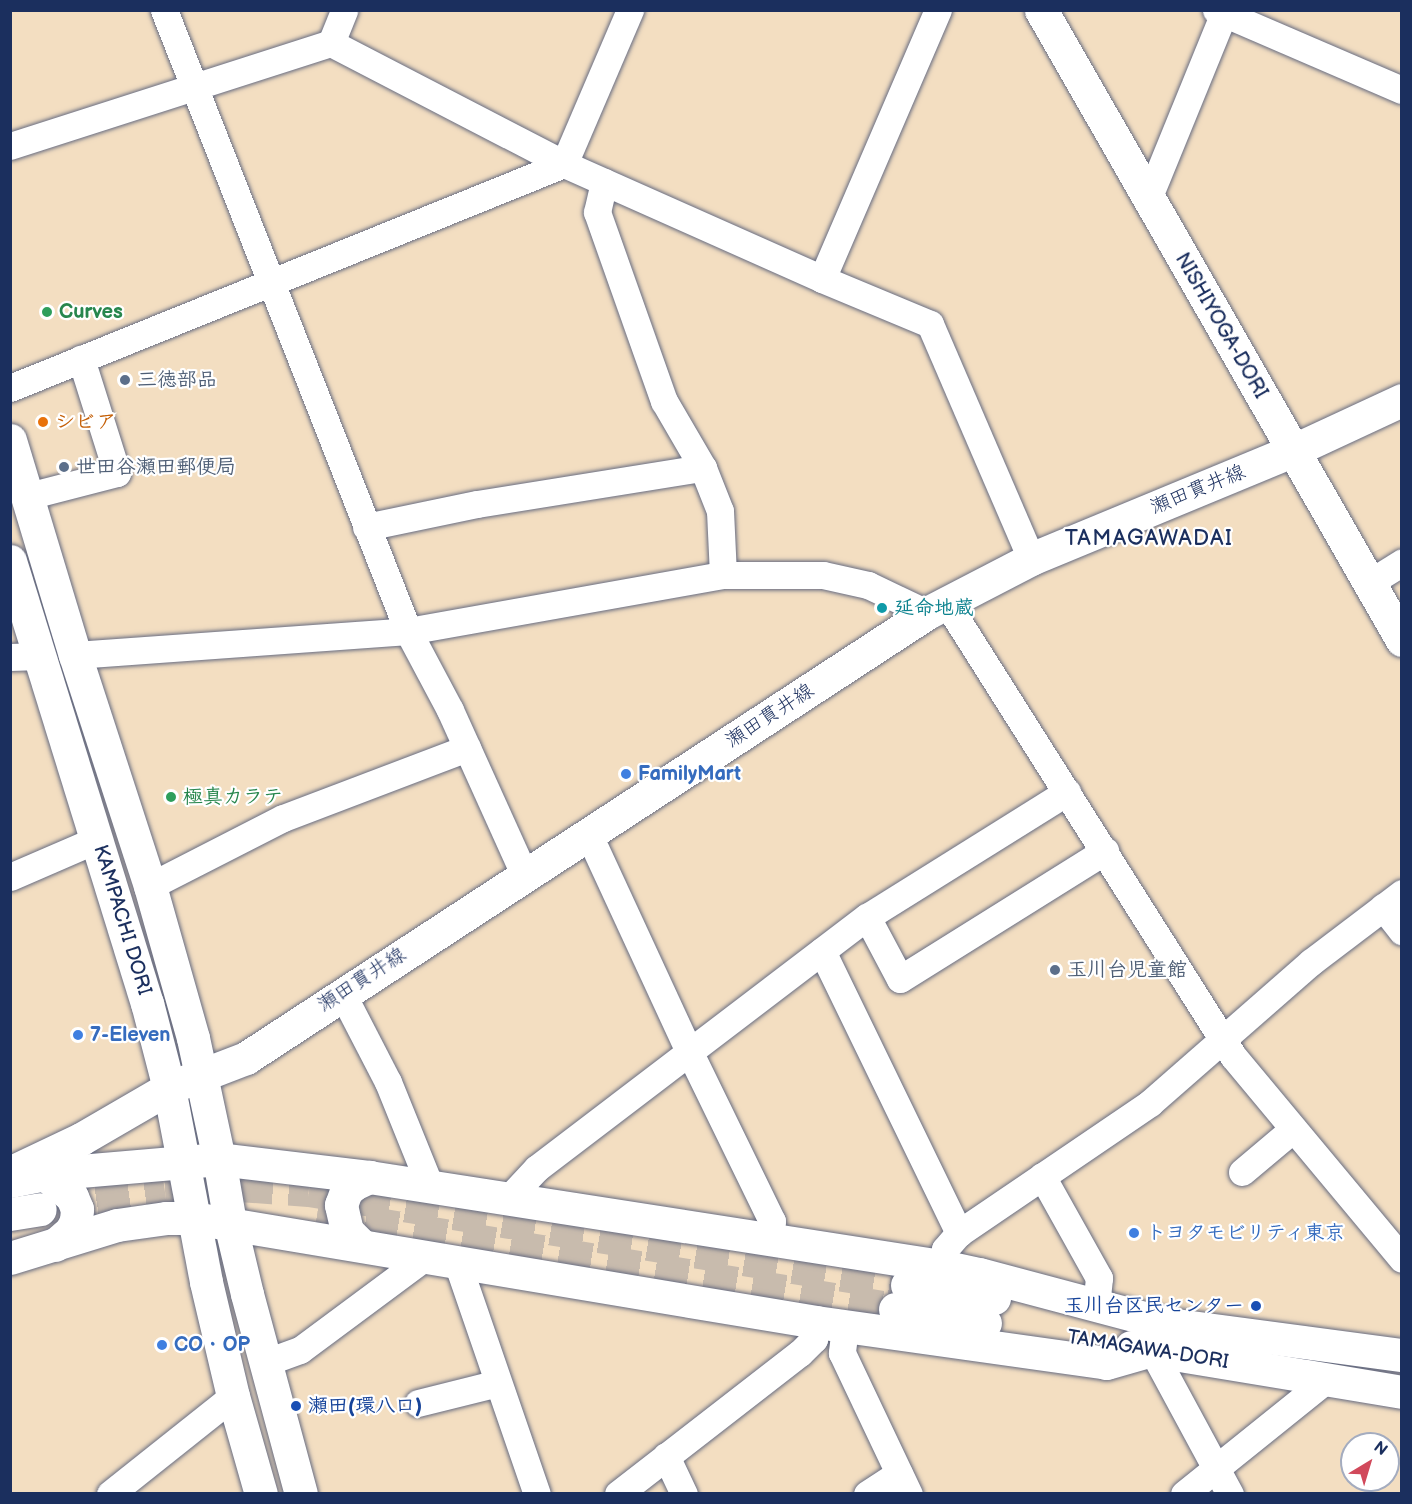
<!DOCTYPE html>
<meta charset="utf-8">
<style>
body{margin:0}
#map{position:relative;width:1412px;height:1504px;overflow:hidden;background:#f3dec1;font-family:"Balsamiq Sans","Klee One",sans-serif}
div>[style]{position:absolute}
.trunk-tunnel>*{height:33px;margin-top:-16.5px;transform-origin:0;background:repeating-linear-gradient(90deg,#c8bbad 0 33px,transparent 0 49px)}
.roads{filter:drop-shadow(0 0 2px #676c81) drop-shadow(0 0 2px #676c81)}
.minor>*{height:27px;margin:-13.5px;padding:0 13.5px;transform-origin:13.5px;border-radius:13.5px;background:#fff}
.tertiary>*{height:33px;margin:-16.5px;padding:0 16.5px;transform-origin:16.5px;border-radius:16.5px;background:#fff}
.secondary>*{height:33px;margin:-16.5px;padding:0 16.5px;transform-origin:16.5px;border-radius:16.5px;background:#fff}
.primary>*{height:33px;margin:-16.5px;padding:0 16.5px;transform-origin:16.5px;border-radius:16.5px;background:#fff}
.trunk>*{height:33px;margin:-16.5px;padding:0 16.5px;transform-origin:16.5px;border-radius:16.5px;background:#fff}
.dots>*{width:16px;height:16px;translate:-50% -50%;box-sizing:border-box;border:3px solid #fff;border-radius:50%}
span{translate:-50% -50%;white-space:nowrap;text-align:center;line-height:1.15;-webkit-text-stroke:4.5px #fff;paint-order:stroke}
.leisure-label{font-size:20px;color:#27864d;font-weight:700}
.left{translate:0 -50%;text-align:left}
.street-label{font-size:20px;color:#1b2f5e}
.service-label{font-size:20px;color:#4e5e75;font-weight:700}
.food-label{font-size:20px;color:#c56008;font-weight:700}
.culture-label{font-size:20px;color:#0d838f;font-weight:700}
.shop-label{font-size:20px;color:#366cbe;font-weight:700}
.transit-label{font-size:20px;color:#164399;font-weight:700}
.right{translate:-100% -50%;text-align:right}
.quarter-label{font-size:22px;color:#1b2f5e;letter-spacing:1.5px}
.frame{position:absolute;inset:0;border:12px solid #1b2f5e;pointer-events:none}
.north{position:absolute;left:1340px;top:1432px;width:60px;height:60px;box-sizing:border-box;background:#fff;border:2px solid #a4acbf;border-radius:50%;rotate:38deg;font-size:16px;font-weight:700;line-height:24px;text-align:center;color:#1b2f5e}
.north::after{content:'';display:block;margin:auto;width:21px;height:27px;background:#d1495b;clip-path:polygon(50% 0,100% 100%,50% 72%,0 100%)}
</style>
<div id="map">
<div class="trunk-tunnel">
<div style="left:48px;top:1207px;width:118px;rotate:-8.3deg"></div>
<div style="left:165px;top:1190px;width:75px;rotate:-3.8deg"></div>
<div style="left:240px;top:1185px;width:69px;rotate:4.1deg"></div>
<div style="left:309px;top:1190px;width:605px;rotate:9.03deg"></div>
<div style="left:317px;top:1214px;width:586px;rotate:9.33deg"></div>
</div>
<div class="roads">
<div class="minor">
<div style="left:164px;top:10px;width:667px;rotate:68.55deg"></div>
<div style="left:408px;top:631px;width:89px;rotate:62deg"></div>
<div style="left:450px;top:710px;width:180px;rotate:65.7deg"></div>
<div style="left:1216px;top:10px;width:202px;rotate:23.3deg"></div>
<div style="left:331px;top:43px;width:263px;rotate:27.4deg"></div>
<div style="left:564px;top:164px;width:282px;rotate:24deg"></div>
<div style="left:822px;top:279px;width:117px;rotate:22.6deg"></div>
<div style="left:930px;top:324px;width:256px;rotate:66.7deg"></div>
<div style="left:10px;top:146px;width:337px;rotate:-17.8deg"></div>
<div style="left:331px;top:43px;width:35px;rotate:-68deg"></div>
<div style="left:604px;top:182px;width:31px;rotate:103deg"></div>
<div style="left:597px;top:212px;width:201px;rotate:70.5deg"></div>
<div style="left:664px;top:401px;width:78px;rotate:59.8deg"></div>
<div style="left:703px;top:468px;width:46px;rotate:68.4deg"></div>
<div style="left:720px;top:511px;width:64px;rotate:87.3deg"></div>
<div style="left:1148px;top:199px;width:204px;rotate:-67.8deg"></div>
<div style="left:822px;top:279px;width:293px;rotate:-66.7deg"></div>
<div style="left:10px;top:388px;width:598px;rotate:-22.02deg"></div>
<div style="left:564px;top:164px;width:168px;rotate:-66.8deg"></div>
<div style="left:28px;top:496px;width:92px;rotate:-14.5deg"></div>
<div style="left:117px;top:473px;width:120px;rotate:-107.5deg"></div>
<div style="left:366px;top:527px;width:113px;rotate:-11.7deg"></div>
<div style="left:477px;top:504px;width:229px;rotate:-9.1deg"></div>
<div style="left:1369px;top:583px;width:39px;rotate:-32deg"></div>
<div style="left:946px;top:602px;width:537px;rotate:57.7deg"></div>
<div style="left:1233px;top:1056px;width:264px;rotate:50.2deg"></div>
<div style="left:75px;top:655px;width:334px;rotate:-4.1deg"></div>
<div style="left:408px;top:631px;width:320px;rotate:-10.1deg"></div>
<div style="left:723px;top:575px;width:100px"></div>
<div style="left:823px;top:575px;width:46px;rotate:12.5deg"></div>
<div style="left:868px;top:585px;width:65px;rotate:25.4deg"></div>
<div style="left:10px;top:657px;width:30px;rotate:-2deg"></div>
<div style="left:589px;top:835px;width:238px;rotate:65.2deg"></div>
<div style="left:689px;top:1051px;width:189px;rotate:64deg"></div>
<div style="left:772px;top:1221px;width:20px;rotate:96deg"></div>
<div style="left:10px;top:877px;width:96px;rotate:-23.4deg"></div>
<div style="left:150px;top:886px;width:149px;rotate:-27.1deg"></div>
<div style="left:283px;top:818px;width:197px;rotate:-20.8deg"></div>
<div style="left:1383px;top:907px;width:31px;rotate:52deg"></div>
<div style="left:867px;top:917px;width:70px;rotate:62deg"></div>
<div style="left:900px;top:979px;width:242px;rotate:-32deg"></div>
<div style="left:822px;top:951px;width:314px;rotate:64.1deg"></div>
<div style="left:342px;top:993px;width:100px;rotate:62.7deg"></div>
<div style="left:388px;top:1082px;width:112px;rotate:68deg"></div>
<div style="left:1242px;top:1172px;width:67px;rotate:-40.1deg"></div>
<div style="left:1042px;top:1176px;width:117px;rotate:60.8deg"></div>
<div style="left:1099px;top:1278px;width:27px;rotate:96deg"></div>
<div style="left:508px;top:1199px;width:42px;rotate:-46.9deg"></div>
<div style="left:537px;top:1168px;width:415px;rotate:-37.3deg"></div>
<div style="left:867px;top:917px;width:236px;rotate:-32deg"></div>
<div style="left:457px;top:1262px;width:245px;rotate:71deg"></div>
<div style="left:941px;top:1266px;width:17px;rotate:-77deg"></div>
<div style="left:945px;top:1249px;width:21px;rotate:-49deg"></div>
<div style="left:959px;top:1233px;width:231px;rotate:-34.2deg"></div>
<div style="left:1150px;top:1103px;width:214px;rotate:-41.2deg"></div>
<div style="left:1311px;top:962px;width:114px;rotate:-37.2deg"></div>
<div style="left:845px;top:1327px;width:26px;rotate:97deg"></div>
<div style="left:842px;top:1353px;width:156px;rotate:64.6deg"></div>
<div style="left:1152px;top:1350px;width:164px;rotate:61.6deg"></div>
<div style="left:264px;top:1363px;width:38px;rotate:-20deg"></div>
<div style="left:300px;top:1350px;width:156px;rotate:-36.6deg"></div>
<div style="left:418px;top:1403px;width:82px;rotate:-14deg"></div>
<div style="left:666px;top:1456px;width:42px;rotate:64.7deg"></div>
<div style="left:110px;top:1494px;width:157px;rotate:-38.5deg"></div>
<div style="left:618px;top:1494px;width:230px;rotate:-37.8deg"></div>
<div style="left:800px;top:1353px;width:20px;rotate:-45deg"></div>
<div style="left:814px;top:1339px;width:17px;rotate:-83deg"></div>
<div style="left:867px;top:1494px;width:38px;rotate:-33deg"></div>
<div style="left:1184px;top:1494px;width:182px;rotate:-38.8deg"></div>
</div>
<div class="tertiary">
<div style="left:1041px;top:10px;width:726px;rotate:60.19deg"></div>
</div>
<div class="secondary">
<div style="left:176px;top:1085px;width:75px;rotate:-21.1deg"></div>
<div style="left:246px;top:1058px;width:814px;rotate:-33.16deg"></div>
<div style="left:927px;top:613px;width:117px;rotate:-27.4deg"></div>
<div style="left:1031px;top:559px;width:282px;rotate:-22.5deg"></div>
<div style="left:1292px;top:451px;width:121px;rotate:-24.9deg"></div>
</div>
<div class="primary">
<div style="left:10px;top:440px;width:225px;rotate:73.2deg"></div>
<div style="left:75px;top:655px;width:243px;rotate:72deg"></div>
<div style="left:150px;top:886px;width:158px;rotate:74.2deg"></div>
<div style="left:193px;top:1038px;width:124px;rotate:77.9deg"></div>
<div style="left:10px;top:561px;width:463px;rotate:72.8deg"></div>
<div style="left:147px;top:1003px;width:88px;rotate:75.5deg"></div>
<div style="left:169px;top:1088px;width:74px;rotate:79.1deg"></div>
</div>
<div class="trunk">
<div style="left:219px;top:1159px;width:65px;rotate:80.2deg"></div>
<div style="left:230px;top:1223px;width:73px;rotate:76.5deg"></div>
<div style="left:247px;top:1294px;width:207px;rotate:74.9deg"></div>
<div style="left:183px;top:1161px;width:123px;rotate:79.2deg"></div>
<div style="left:206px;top:1282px;width:117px;rotate:76.7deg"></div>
<div style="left:233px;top:1396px;width:102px;rotate:74.1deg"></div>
<div style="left:18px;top:1169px;width:70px;rotate:-25.5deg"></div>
<div style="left:81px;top:1139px;width:102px;rotate:-30.1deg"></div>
<div style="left:45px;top:1174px;width:35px;rotate:40deg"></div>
<div style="left:72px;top:1197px;width:13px;rotate:67deg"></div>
<div style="left:77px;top:1209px;width:12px;rotate:95deg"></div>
<div style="left:76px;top:1221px;width:11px;rotate:117deg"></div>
<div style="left:71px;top:1231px;width:21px;rotate:139deg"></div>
<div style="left:10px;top:1181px;width:36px;rotate:-11deg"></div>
<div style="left:45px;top:1174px;width:175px;rotate:-4.9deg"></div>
<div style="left:219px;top:1159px;width:151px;rotate:6.8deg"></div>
<div style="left:369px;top:1177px;width:579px;rotate:8.84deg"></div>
<div style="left:941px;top:1266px;width:39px;rotate:12deg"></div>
<div style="left:979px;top:1274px;width:195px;rotate:14.9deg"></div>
<div style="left:10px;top:1214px;width:30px;rotate:-9deg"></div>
<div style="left:361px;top:1245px;width:20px;rotate:-135deg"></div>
<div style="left:347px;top:1231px;width:27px;rotate:-103deg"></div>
<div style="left:341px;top:1205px;width:15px;rotate:-70deg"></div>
<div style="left:346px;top:1191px;width:11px;rotate:-41deg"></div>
<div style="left:354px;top:1184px;width:17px;rotate:-25deg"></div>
<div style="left:10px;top:1258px;width:112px;rotate:-17.1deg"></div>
<div style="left:117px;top:1225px;width:49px;rotate:-8.1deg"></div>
<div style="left:166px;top:1218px;width:27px"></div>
<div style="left:193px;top:1218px;width:632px;rotate:9.48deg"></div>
<div style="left:816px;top:1322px;width:293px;rotate:8deg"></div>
<div style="left:1106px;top:1363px;width:48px;rotate:-15.8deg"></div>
<div style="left:907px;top:1285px;width:88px;rotate:8.5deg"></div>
<div style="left:895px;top:1309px;width:91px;rotate:8.8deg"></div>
<div style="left:1146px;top:1321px;width:258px;rotate:7.6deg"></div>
<div style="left:1131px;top:1347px;width:275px;rotate:9.4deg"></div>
</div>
</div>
<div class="dots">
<div style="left:47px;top:312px;background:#2e9e5b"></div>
<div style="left:125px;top:380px;background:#5c6f8a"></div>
<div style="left:43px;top:422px;background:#e8710a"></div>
<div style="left:64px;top:467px;background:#5c6f8a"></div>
<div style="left:882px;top:608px;background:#0f9aa8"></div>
<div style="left:626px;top:774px;background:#3f7fe0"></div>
<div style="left:171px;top:797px;background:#2e9e5b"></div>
<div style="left:1055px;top:970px;background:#5c6f8a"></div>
<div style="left:78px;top:1035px;background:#3f7fe0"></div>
<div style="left:1134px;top:1233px;background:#3f7fe0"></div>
<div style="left:1256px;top:1306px;background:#1a4fb4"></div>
<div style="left:162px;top:1345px;background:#3f7fe0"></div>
<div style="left:296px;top:1406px;background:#1a4fb4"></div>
</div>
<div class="leisure-label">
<span class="left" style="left:59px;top:312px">Curves</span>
<span class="left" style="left:183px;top:797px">極真カラテ</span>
</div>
<div class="street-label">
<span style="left:1221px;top:326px;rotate:60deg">NISHIYOGA-DORI</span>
<span style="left:1198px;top:490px;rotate:-22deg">瀬田貫井線</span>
<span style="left:770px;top:716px;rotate:-33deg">瀬田貫井線</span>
<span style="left:122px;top:920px;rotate:73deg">KAMPACHI DORI</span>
<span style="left:362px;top:980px;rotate:-33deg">瀬田貫井線</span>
<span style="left:1148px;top:1350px;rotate:9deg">TAMAGAWA-DORI</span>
</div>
<div class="service-label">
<span class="left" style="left:137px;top:380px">三徳部品</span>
<span class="left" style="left:76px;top:467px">世田谷瀬田郵便局</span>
<span class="left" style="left:1067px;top:970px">玉川台児童館</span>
</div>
<div class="food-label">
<span class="left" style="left:55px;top:422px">シビア</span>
</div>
<div class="culture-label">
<span class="left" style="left:894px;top:608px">延命地蔵</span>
</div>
<div class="shop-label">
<span class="left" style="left:638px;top:774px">FamilyMart</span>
<span class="left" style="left:90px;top:1035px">7-Eleven</span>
<span class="left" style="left:1146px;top:1233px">トヨタモビリティ東京</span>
<span class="left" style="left:174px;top:1345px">CO・OP</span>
</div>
<div class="transit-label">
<span class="right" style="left:1244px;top:1306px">玉川台区民センター</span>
<span class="left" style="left:308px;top:1406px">瀬田(環八口)</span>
</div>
<div class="quarter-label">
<span style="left:1149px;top:539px">TAMAGAWADAI</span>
</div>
<div class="frame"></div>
<div class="north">N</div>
</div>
